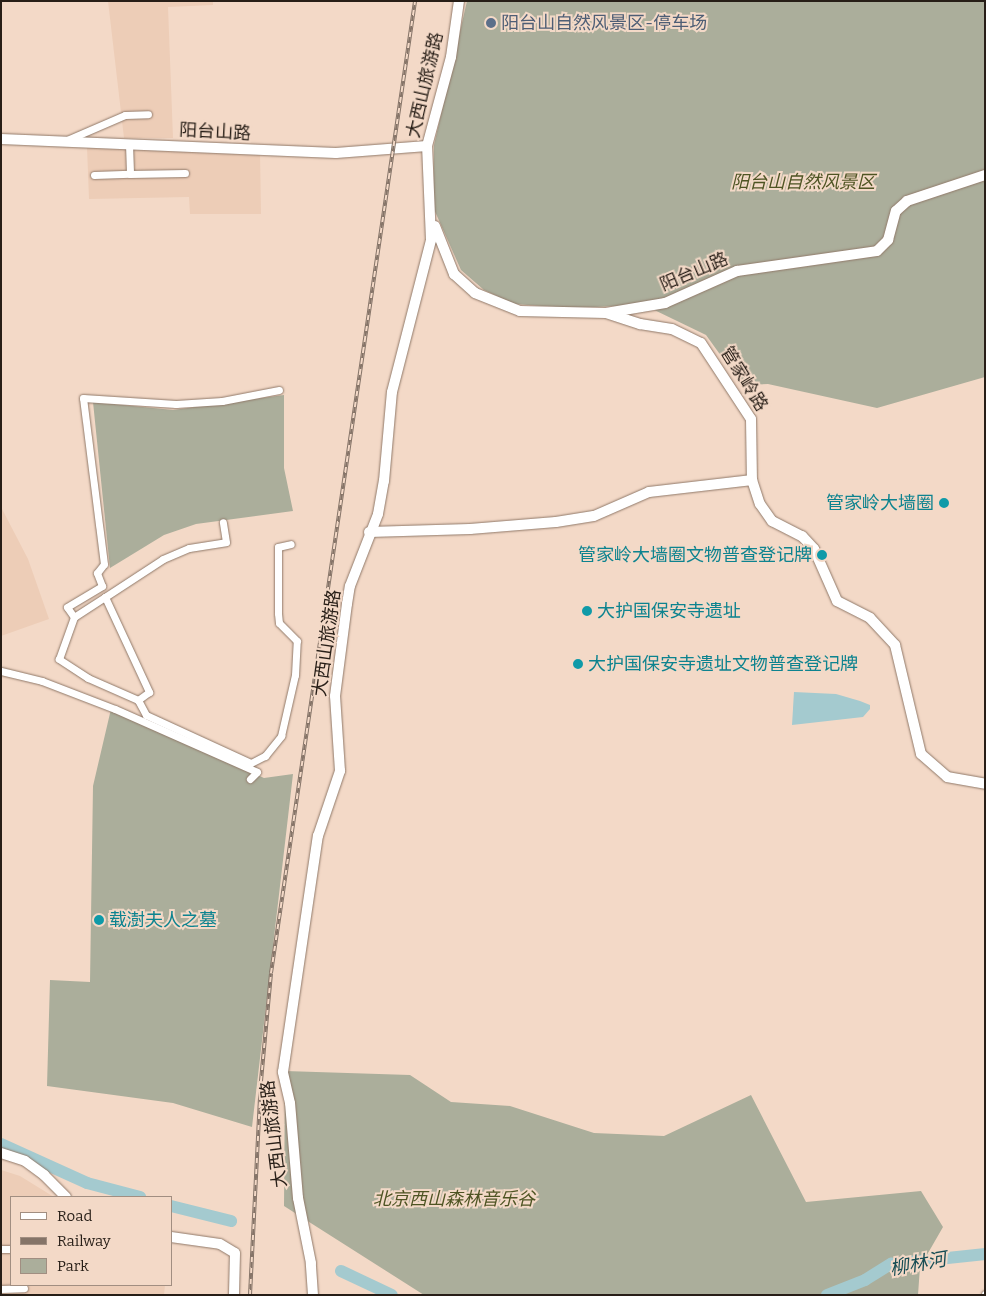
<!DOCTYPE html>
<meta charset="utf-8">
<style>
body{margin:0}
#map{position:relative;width:986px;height:1296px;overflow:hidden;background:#f3d9c7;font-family:Bitter,"Noto Sans SC",serif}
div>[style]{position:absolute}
.built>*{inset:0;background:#edcdb7}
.green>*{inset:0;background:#abae9b}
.water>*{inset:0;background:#a4cacf}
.river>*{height:12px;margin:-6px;padding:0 6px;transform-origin:6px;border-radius:6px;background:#a4cacf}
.roads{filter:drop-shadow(0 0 1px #907969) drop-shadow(0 0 1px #907969)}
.street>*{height:7px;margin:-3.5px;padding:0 3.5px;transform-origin:3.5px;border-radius:3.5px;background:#fff}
.secondary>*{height:10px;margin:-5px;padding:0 5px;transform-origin:5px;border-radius:5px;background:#fff}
.rail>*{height:4px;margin-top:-2px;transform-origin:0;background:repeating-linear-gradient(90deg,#f3d9c7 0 5.5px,#857468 0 11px);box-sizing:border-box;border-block:1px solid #857468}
.dots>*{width:14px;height:14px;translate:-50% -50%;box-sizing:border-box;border:2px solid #f3d9c7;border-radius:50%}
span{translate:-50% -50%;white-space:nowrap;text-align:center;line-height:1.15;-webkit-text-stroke:4px #f3d9c7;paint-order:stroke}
.service-label{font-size:18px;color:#4e5e75}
.left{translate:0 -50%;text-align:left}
.street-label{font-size:18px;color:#271e17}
.park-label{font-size:18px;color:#4e5423;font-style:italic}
.culture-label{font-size:18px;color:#0d838f}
.right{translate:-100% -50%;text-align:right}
.water-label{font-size:19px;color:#174d54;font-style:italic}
.frame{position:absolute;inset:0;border:2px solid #271e17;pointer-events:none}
.legend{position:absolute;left:10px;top:1196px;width:162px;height:90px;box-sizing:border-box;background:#f3d9c7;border:1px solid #a18e81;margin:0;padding:6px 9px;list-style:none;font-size:15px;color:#271e17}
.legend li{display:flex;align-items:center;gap:10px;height:25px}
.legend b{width:25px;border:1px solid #a18e81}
</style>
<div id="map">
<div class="built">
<div style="clip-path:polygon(108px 1px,213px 1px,213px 5px,168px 7px,173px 138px,124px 138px)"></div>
<div style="clip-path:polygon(87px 147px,260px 152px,261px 214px,190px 214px,189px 197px,89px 199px)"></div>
<div style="clip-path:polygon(1px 507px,28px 559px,49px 619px,1px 636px)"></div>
<div style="clip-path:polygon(1px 1170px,20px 1176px,54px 1197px,11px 1197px,11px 1285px,165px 1285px,164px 1295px,1px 1295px)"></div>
</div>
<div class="green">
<div style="clip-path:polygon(467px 1px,985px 1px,985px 377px,877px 408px,768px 384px,742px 385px,706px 335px,644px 305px,570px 308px,514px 304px,484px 290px,461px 270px,433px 207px,434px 145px)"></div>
<div style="clip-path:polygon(284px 395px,284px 468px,293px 511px,196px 524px,164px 535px,110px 568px,93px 402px,173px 410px)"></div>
<div style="clip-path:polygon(111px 709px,264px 778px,293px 774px,252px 1127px,173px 1103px,47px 1086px,50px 980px,90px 982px,93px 786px)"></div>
<div style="clip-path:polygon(285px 1071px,410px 1075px,451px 1102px,510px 1106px,594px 1133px,664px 1136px,751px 1095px,806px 1202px,921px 1191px,943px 1227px,920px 1267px,918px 1295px,424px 1295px,284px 1206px)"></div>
</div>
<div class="water">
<div style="clip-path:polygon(794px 692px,836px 694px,860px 701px,870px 705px,870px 709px,863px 717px,792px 725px)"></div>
</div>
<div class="river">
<div style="left:1px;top:1144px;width:94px;rotate:24.4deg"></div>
<div style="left:87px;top:1183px;width:55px;rotate:14.8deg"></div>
<div style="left:171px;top:1206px;width:62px;rotate:14deg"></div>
<div style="left:341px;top:1271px;width:56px;rotate:25.2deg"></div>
<div style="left:827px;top:1295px;width:41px;rotate:-21.5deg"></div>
<div style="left:865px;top:1280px;width:31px;rotate:-32deg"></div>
<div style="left:891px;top:1264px;width:95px;rotate:-6.1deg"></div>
</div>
<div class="roads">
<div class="street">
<div style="left:67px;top:140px;width:63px;rotate:-23.3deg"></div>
<div style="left:125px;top:115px;width:23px;rotate:-2deg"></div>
<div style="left:129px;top:144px;width:30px;rotate:88deg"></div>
<div style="left:130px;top:174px;width:55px;rotate:-1deg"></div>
<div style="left:94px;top:175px;width:36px;rotate:-2deg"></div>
<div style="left:105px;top:597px;width:69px;rotate:-33.2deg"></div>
<div style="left:163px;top:559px;width:28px;rotate:-23deg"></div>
<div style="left:189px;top:548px;width:37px;rotate:-9deg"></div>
<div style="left:226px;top:542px;width:20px;rotate:-99deg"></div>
<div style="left:74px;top:617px;width:37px;rotate:-33deg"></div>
<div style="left:105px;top:597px;width:105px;rotate:65.1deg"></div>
<div style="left:149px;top:692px;width:14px;rotate:144deg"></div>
<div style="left:138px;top:700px;width:55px;rotate:-156.3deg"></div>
<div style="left:88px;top:678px;width:35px;rotate:-147deg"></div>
<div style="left:59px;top:659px;width:45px;rotate:-70.3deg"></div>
<div style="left:74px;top:617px;width:12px;rotate:-125deg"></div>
<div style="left:67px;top:607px;width:41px;rotate:-31deg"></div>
<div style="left:102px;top:586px;width:14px;rotate:-111deg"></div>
<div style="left:97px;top:573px;width:11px;rotate:-52deg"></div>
<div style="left:104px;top:564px;width:167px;rotate:-97.2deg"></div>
<div style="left:83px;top:398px;width:93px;rotate:3.7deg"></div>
<div style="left:176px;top:404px;width:46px;rotate:-3.7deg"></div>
<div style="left:222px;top:401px;width:58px;rotate:-10.9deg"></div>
<div style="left:1px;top:671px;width:42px;rotate:13.7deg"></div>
<div style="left:42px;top:681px;width:78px;rotate:21deg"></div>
<div style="left:115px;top:709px;width:155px;rotate:23.9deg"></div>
<div style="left:257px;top:772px;width:10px;rotate:135deg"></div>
<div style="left:138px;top:700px;width:17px;rotate:62deg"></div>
<div style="left:146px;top:715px;width:115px;rotate:24.6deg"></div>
<div style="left:251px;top:763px;width:16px;rotate:-27deg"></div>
<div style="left:265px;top:756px;width:26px;rotate:-51deg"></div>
<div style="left:281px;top:736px;width:63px;rotate:-77.1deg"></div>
<div style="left:295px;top:675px;width:34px;rotate:-87deg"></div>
<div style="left:297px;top:641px;width:25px;rotate:-135deg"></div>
<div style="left:279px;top:623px;width:10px;rotate:-96deg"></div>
<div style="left:278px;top:613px;width:66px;rotate:-90deg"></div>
<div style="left:278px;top:547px;width:13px;rotate:-13deg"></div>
<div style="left:1px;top:1249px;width:10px"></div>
<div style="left:1px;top:1289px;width:23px;rotate:-2deg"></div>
<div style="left:985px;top:1295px;width:1px;rotate:-90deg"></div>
</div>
<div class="secondary">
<div style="left:1px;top:139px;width:335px;rotate:2.4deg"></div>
<div style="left:336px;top:153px;width:91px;rotate:-4.4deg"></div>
<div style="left:435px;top:226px;width:52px;rotate:68.4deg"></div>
<div style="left:454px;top:274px;width:28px;rotate:42deg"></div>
<div style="left:475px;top:293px;width:48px;rotate:21.8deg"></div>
<div style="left:520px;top:311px;width:86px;rotate:1.3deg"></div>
<div style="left:606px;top:313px;width:60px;rotate:-9.6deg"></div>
<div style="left:665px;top:303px;width:79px;rotate:-24deg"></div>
<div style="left:737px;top:271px;width:141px;rotate:-8.1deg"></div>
<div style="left:877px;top:251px;width:16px;rotate:-45deg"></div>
<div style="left:888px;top:240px;width:30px;rotate:-75deg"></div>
<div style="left:896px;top:211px;width:15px;rotate:-42deg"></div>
<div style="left:907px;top:201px;width:82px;rotate:-18.4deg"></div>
<div style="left:606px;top:313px;width:36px;rotate:18deg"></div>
<div style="left:640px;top:324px;width:32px;rotate:9deg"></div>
<div style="left:672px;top:329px;width:32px;rotate:26deg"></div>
<div style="left:701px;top:343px;width:91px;rotate:56.7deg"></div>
<div style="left:751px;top:419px;width:61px;rotate:89.1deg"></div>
<div style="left:752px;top:480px;width:25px;rotate:72deg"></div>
<div style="left:760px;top:504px;width:21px;rotate:55deg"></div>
<div style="left:772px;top:521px;width:34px;rotate:27deg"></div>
<div style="left:802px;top:536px;width:18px;rotate:47deg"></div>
<div style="left:814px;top:549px;width:57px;rotate:66.1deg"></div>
<div style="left:837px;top:601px;width:37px;rotate:27deg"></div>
<div style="left:870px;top:618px;width:37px;rotate:47deg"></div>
<div style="left:895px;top:645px;width:112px;rotate:76.6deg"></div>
<div style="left:921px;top:754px;width:35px;rotate:41deg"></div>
<div style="left:947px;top:777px;width:39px;rotate:10deg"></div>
<div style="left:369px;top:532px;width:101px;rotate:-1.7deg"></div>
<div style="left:470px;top:529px;width:86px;rotate:-4.7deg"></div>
<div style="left:556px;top:522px;width:38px;rotate:-9deg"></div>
<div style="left:594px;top:516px;width:60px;rotate:-23.6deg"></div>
<div style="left:649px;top:492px;width:104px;rotate:-6.6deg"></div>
<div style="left:1px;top:1153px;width:25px;rotate:18deg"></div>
<div style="left:25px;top:1161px;width:24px;rotate:36deg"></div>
<div style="left:44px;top:1175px;width:31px;rotate:45deg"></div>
<div style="left:171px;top:1237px;width:49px;rotate:8.1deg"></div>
<div style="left:220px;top:1244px;width:17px;rotate:31deg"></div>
<div style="left:235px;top:1253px;width:42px;rotate:91.4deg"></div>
<div style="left:313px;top:1295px;width:32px;rotate:-94deg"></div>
<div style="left:311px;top:1263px;width:66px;rotate:-101.3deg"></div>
<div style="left:298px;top:1198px;width:95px;rotate:-94.8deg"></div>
<div style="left:290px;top:1103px;width:32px;rotate:-103deg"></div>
<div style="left:283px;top:1072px;width:239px;rotate:-81.6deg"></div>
<div style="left:318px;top:836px;width:69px;rotate:-71.3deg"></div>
<div style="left:340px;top:771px;width:75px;rotate:-93.8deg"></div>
<div style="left:335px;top:696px;width:93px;rotate:-82.6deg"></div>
<div style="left:347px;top:604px;width:18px;rotate:-81deg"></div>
<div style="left:350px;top:586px;width:77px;rotate:-68.7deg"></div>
<div style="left:378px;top:514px;width:34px;rotate:-80deg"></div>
<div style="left:384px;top:481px;width:89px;rotate:-84.9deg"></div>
<div style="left:392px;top:392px;width:157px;rotate:-75.6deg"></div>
<div style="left:431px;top:240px;width:94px;rotate:-92.4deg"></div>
<div style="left:427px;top:146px;width:92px;rotate:-74.9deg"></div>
<div style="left:451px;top:57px;width:57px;rotate:-81.9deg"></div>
</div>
</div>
<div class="rail">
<div style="left:250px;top:1295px;width:214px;rotate:-87.1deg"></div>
<div style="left:261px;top:1081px;width:108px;rotate:-84.7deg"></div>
<div style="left:271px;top:973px;width:983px;rotate:-81.57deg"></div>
</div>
<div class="dots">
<div style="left:491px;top:23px;background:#5c6f8a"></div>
<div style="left:944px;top:503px;background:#0f9aa8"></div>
<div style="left:822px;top:555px;background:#0f9aa8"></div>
<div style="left:587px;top:611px;background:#0f9aa8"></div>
<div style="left:578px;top:664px;background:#0f9aa8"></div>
<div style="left:99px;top:920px;background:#0f9aa8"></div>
</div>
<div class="service-label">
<span class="left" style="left:501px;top:23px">阳台山自然风景区-停车场</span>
</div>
<div class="street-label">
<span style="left:425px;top:85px;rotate:-77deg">大西山旅游路</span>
<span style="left:215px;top:132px;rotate:3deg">阳台山路</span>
<span style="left:694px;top:272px;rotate:-23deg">阳台山路</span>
<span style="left:744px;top:379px;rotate:58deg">管家岭路</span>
<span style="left:327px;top:643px;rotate:-82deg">大西山旅游路</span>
<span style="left:274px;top:1134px;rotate:-97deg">大西山旅游路</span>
</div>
<div class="park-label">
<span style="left:803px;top:182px">阳台山自然风景区</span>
<span style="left:454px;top:1199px">北京西山森林音乐谷</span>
</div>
<div class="culture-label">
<span class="right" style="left:934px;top:503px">管家岭大墙圈</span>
<span class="right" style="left:812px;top:555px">管家岭大墙圈文物普查登记牌</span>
<span class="left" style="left:597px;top:611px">大护国保安寺遗址</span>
<span class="left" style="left:588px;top:664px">大护国保安寺遗址文物普查登记牌</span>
<span class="left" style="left:109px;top:920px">载澍夫人之墓</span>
</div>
<div class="water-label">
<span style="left:918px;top:1264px;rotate:-10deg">柳林河</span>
</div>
<div class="frame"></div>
<ul class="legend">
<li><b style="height:6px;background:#fff"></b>Road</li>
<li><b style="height:6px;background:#857468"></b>Railway</li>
<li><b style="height:14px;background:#abae9b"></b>Park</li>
</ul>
</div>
